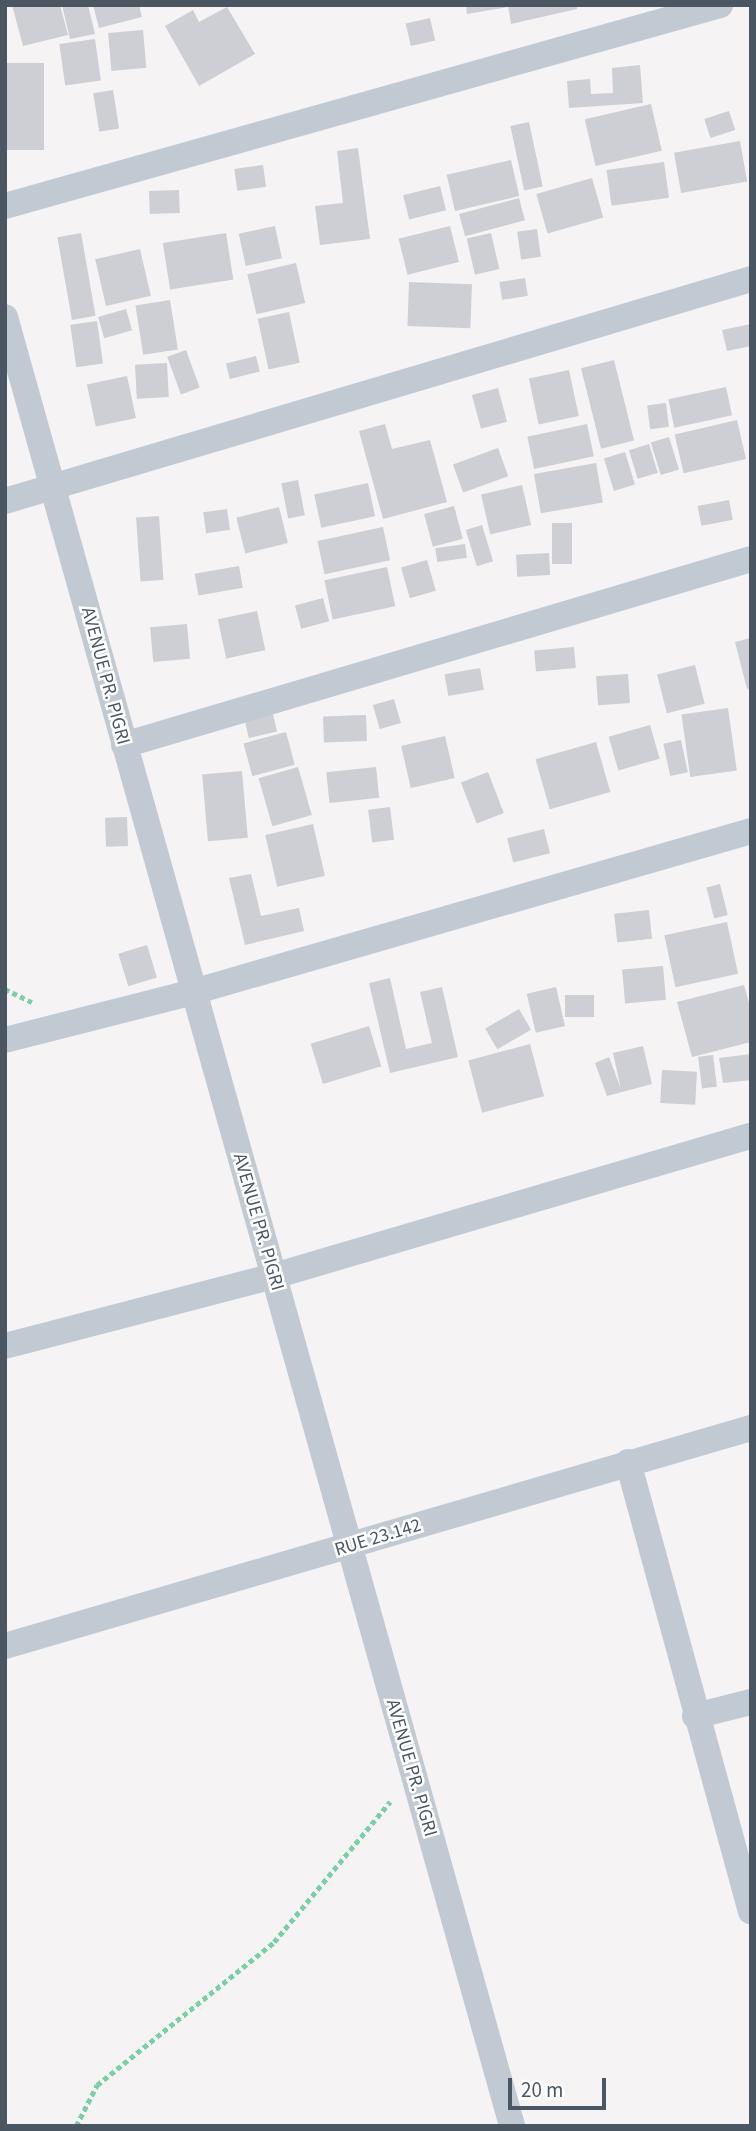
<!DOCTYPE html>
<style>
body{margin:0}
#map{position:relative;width:756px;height:2131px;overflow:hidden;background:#f5f3f3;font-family:"Source Sans 3",sans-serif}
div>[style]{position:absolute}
.building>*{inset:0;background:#cdcfd5;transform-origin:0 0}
.path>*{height:4.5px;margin-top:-2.25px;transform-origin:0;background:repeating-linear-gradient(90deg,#7ad0a6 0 5px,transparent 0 8.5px)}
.minor>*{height:26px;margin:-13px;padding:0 13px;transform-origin:13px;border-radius:13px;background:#c1cad2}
span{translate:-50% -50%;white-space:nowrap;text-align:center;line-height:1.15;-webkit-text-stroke:5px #fff;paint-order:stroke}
.street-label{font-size:19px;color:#4a5661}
.frame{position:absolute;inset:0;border:7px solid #4a5661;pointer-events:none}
.scale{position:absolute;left:508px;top:2078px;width:98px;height:32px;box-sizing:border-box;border:4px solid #4a5661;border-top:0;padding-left:9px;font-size:21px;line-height:24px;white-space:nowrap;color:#4a5661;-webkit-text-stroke:5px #fff;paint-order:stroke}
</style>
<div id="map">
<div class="building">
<div style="clip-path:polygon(12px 5px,60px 5px,68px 35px,23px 46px)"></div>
<div style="clip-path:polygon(62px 5px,88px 5px,95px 34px,70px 39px)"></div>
<div style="clip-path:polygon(93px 5px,139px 5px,142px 17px,99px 28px)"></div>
<div style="clip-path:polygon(466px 5px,508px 5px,508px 7px,467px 14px)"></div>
<div style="clip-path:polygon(508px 5px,577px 5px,577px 9px,511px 24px)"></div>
<div style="clip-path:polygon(227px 7px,255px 54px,199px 86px,165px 26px,193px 10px,199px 22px)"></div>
<div style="left:430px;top:18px;width:23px;height:25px;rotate:77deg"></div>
<div style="left:143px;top:30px;width:38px;height:35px;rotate:85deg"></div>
<div style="left:95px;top:39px;width:42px;height:36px;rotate:82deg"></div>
<div style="left:5px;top:63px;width:39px;height:87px"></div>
<div style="clip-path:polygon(640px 65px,643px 103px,569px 108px,567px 81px,590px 79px,591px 94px,613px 93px,612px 68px)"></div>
<div style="left:113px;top:90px;width:39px;height:20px;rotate:81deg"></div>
<div style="left:651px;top:104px;width:48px;height:68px;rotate:77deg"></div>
<div style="left:729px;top:111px;width:20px;height:26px;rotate:72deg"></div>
<div style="left:529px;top:122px;width:66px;height:19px;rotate:78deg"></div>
<div style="left:740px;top:141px;width:41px;height:67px;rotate:80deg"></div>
<div style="clip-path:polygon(358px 148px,370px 239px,320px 245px,315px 206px,343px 203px,337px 151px)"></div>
<div style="left:511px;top:160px;width:37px;height:66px;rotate:77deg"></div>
<div style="left:664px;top:162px;width:36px;height:58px;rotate:82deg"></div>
<div style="left:263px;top:165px;width:22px;height:29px;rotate:82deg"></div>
<div style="left:592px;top:178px;width:41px;height:58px;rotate:74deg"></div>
<div style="left:440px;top:186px;width:25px;height:38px;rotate:76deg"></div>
<div style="left:179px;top:190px;width:23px;height:30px;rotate:88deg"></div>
<div style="left:519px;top:198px;width:23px;height:62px;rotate:75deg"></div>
<div style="left:275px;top:226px;width:33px;height:37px;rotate:78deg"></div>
<div style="left:450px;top:226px;width:37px;height:53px;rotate:76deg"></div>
<div style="left:537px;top:229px;width:28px;height:20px;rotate:82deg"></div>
<div style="left:81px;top:233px;width:84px;height:24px;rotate:80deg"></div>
<div style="left:226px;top:233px;width:47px;height:64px;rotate:81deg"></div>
<div style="left:491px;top:233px;width:37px;height:25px;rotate:77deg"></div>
<div style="left:140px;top:249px;width:48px;height:46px;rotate:77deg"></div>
<div style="left:296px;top:263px;width:41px;height:50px;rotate:77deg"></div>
<div style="left:525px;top:278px;width:18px;height:26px;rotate:81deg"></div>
<div style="left:409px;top:282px;width:63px;height:44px;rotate:2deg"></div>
<div style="left:170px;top:300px;width:50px;height:35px;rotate:81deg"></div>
<div style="left:126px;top:309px;width:22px;height:29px;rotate:74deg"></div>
<div style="left:289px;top:312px;width:52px;height:32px;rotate:78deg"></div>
<div style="left:97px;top:321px;width:43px;height:27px;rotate:82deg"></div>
<div style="clip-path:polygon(751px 324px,751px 346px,727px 351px,722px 330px)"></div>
<div style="left:186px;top:350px;width:40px;height:20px;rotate:70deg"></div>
<div style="left:256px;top:356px;width:16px;height:31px;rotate:76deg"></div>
<div style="left:614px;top:360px;width:83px;height:34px;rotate:76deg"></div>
<div style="left:167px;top:363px;width:34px;height:32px;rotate:87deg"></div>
<div style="left:569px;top:370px;width:47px;height:41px;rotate:78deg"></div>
<div style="left:127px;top:376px;width:43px;height:41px;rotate:78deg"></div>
<div style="left:726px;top:387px;width:29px;height:59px;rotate:78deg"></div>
<div style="left:498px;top:388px;width:35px;height:27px;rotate:75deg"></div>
<div style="left:666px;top:403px;width:24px;height:19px;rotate:83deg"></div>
<div style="left:737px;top:420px;width:40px;height:64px;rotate:77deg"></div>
<div style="clip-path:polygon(385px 424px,392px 449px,430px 440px,447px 502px,383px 519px,359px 431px)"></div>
<div style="left:587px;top:424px;width:33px;height:61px;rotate:78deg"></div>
<div style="left:669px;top:437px;width:34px;height:19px;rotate:73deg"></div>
<div style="left:649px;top:444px;width:30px;height:21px;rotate:73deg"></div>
<div style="left:498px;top:448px;width:30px;height:48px;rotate:70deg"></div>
<div style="left:625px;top:452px;width:34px;height:22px;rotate:73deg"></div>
<div style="left:596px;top:463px;width:40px;height:63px;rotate:80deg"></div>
<div style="left:298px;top:480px;width:36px;height:17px;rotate:79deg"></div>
<div style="left:368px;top:483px;width:34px;height:55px;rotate:78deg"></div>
<div style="left:522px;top:485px;width:41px;height:42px;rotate:77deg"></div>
<div style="left:729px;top:500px;width:20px;height:32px;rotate:79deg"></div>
<div style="left:454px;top:506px;width:34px;height:31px;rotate:75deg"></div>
<div style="left:279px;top:507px;width:37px;height:44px;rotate:76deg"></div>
<div style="left:227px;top:509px;width:21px;height:24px;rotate:82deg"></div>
<div style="left:159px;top:516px;width:64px;height:23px;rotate:86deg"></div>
<div style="left:572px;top:523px;width:41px;height:20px;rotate:90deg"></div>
<div style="left:482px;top:525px;width:38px;height:17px;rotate:73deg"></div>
<div style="left:383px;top:527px;width:34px;height:67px;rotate:78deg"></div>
<div style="left:465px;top:544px;width:14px;height:30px;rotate:82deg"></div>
<div style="left:549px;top:553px;width:22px;height:33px;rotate:87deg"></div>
<div style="left:427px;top:560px;width:32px;height:27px;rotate:74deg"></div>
<div style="left:239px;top:566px;width:22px;height:45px;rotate:80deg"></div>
<div style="left:387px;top:567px;width:40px;height:64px;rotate:78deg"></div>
<div style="left:323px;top:598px;width:24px;height:29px;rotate:75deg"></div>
<div style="left:257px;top:611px;width:40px;height:40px;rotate:78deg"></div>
<div style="left:187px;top:624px;width:35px;height:37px;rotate:85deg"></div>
<div style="clip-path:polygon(751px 638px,751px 688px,747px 689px,735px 642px)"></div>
<div style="left:574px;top:647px;width:21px;height:40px;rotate:85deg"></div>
<div style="left:695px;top:665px;width:40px;height:39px;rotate:76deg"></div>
<div style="left:480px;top:668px;width:22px;height:36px;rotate:80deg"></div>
<div style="left:628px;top:674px;width:29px;height:32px;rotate:86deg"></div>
<div style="left:394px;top:699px;width:25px;height:22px;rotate:74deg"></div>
<div style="left:728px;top:708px;width:63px;height:47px;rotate:82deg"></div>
<div style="left:273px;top:714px;width:18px;height:29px;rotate:77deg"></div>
<div style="left:366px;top:715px;width:26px;height:43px;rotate:88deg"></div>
<div style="left:650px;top:725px;width:35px;height:43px;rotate:74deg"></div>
<div style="left:286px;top:732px;width:34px;height:44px;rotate:75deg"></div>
<div style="left:445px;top:736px;width:43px;height:45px;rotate:77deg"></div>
<div style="left:681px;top:740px;width:33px;height:18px;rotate:78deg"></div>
<div style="left:596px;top:742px;width:52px;height:63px;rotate:74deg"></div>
<div style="left:298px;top:767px;width:50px;height:41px;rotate:74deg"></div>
<div style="left:376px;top:767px;width:31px;height:50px;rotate:84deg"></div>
<div style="left:242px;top:771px;width:67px;height:40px;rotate:85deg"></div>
<div style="left:488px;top:772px;width:44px;height:29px;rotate:69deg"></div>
<div style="left:390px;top:807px;width:33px;height:22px;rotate:83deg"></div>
<div style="left:127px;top:817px;width:29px;height:22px;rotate:88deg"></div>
<div style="left:313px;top:824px;width:53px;height:49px;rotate:77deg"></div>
<div style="left:544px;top:829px;width:25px;height:38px;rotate:76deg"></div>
<div style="clip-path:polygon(251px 874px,261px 916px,299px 908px,304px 931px,245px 945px,229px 878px)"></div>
<div style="left:720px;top:884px;width:32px;height:14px;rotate:76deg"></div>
<div style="left:649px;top:910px;width:29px;height:35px;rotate:84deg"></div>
<div style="left:727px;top:922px;width:53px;height:64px;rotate:78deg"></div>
<div style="left:147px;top:945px;width:34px;height:30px;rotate:73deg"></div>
<div style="left:663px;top:966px;width:34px;height:41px;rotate:85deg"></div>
<div style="clip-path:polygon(390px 978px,406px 1049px,432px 1043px,420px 992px,442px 987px,458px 1057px,390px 1073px,369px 983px)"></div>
<div style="clip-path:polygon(744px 985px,751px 1010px,751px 1042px,692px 1057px,677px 1002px)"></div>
<div style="left:556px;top:987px;width:40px;height:30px;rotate:77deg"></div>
<div style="left:565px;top:995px;width:29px;height:22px"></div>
<div style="left:519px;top:1009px;width:24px;height:39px;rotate:60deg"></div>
<div style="left:369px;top:1026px;width:42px;height:61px;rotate:73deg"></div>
<div style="left:530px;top:1044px;width:54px;height:64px;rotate:75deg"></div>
<div style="clip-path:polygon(643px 1046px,652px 1084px,607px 1096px,595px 1063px,609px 1057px,621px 1089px,613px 1053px)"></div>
<div style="clip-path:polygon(751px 1054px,751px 1080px,723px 1083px,719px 1058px)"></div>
<div style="left:713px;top:1055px;width:32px;height:15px;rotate:83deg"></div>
<div style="left:662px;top:1070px;width:35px;height:33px;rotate:3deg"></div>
</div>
<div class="path">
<div style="left:5px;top:989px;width:30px;rotate:26deg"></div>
<div style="left:76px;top:2126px;width:46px;rotate:-62.9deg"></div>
<div style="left:97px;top:2085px;width:228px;rotate:-38.9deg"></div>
<div style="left:274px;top:1942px;width:182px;rotate:-50.4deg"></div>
</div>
<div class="minor">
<div style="left:5px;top:206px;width:743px;rotate:-15.7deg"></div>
<div style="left:5px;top:317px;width:1879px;rotate:74.34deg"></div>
<div style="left:5px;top:501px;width:778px;rotate:-16.57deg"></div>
<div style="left:124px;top:745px;width:654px;rotate:-16.52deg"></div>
<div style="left:5px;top:1040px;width:194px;rotate:-14.3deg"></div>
<div style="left:193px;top:992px;width:581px;rotate:-16.09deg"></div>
<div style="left:5px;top:1346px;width:278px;rotate:-14.6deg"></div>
<div style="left:274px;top:1276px;width:497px;rotate:-16.4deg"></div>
<div style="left:628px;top:1462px;width:466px;rotate:74.7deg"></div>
<div style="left:5px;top:1646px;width:777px;rotate:-16.29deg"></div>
<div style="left:695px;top:1716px;width:58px;rotate:-14deg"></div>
</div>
<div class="street-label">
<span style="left:105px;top:676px;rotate:75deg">AVENUE PR. PIGRI</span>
<span style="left:258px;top:1222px;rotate:74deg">AVENUE PR. PIGRI</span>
<span style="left:378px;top:1538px;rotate:-17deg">RUE 23.142</span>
<span style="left:411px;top:1768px;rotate:74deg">AVENUE PR. PIGRI</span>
</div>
<div class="frame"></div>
<div class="scale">20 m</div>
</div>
